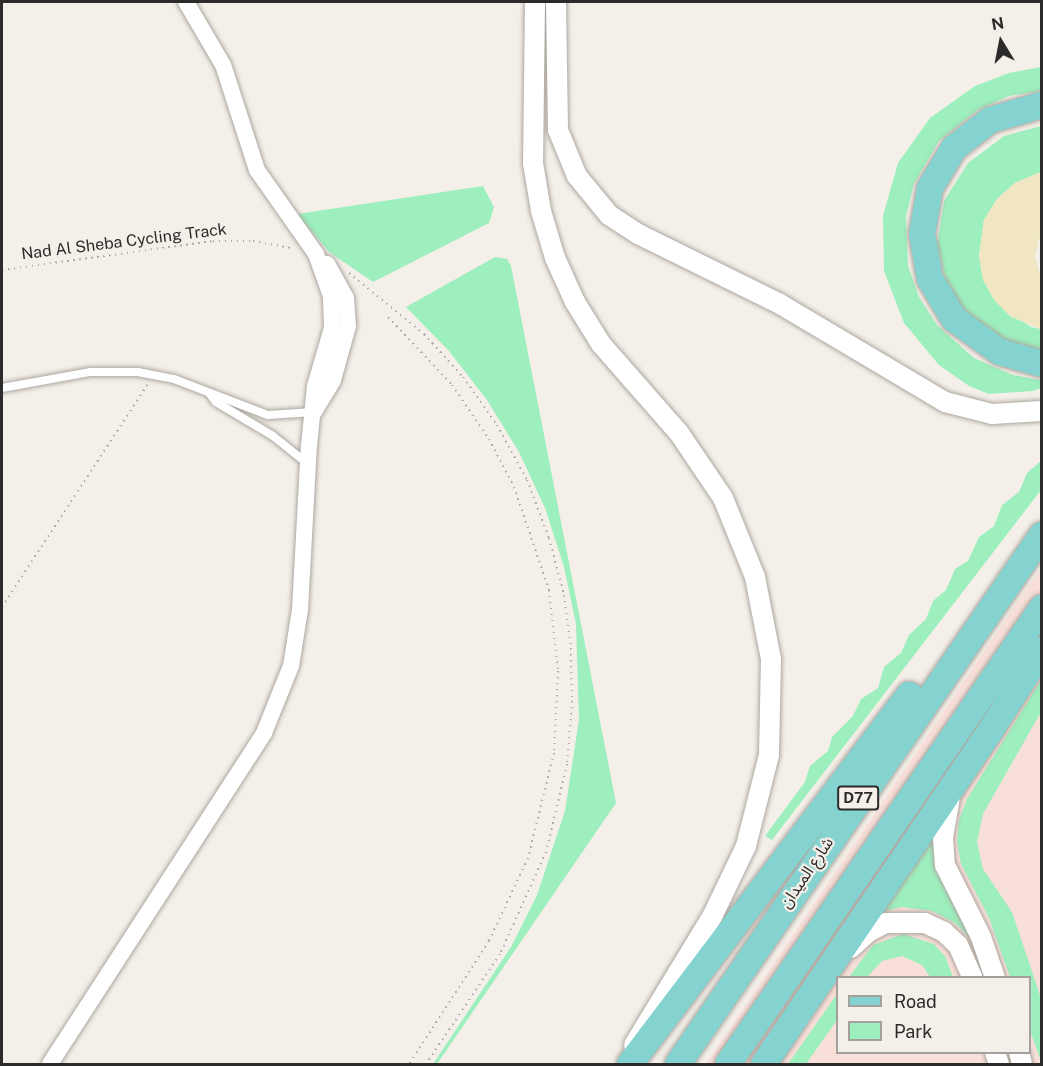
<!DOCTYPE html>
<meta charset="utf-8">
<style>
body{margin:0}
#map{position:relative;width:1043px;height:1066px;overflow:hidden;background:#f4efe8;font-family:"Public Sans","Noto Sans Arabic",sans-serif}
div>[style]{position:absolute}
.commercial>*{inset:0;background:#f9dfd9}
.green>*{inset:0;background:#9defbe}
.sand>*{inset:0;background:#f0e6c1}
.path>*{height:2px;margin-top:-1px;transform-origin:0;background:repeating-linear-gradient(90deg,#aeaaa5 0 1.5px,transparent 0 6px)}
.roads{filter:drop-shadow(0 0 2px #aca7a0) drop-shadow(0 0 2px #aca7a0)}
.service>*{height:8px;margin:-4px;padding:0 4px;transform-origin:4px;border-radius:4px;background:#fff}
.minor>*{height:16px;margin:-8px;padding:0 8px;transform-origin:8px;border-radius:8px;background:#fff}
.tertiary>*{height:20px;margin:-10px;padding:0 10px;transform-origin:10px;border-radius:10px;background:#fff}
.primary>*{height:26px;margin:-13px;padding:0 13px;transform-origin:13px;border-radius:13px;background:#85d3d0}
span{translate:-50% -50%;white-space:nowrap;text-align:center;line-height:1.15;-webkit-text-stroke:4.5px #f4efe8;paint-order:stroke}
.shield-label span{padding:2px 4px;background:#f4efe8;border:2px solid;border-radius:4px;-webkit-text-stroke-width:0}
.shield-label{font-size:15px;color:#2d2b29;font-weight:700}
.street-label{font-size:16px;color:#2d2b29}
.frame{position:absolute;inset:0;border:3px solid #2d2b29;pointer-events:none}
.legend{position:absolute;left:836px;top:976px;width:195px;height:78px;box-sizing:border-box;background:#f4efe8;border:2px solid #a4a19c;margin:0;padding:8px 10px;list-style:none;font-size:18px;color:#2d2b29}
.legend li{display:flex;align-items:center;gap:12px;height:30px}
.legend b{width:30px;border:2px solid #a4a19c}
.north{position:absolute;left:971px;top:12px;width:60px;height:60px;-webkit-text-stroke:4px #f4efe8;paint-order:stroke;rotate:350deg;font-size:16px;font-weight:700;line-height:24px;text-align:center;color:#2d2b29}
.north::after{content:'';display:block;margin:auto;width:21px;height:27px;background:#2d2b29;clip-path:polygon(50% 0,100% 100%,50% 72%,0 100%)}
</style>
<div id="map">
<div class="commercial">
<div style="clip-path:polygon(evenodd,1041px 569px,1041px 1064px,706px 1064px,1020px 598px,1041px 569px,838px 978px,1030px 978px,1030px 1052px,838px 1052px,838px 978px)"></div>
</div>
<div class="green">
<div style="clip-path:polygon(1041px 67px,1041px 91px,1009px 96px,978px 110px,939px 141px,914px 184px,906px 216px,908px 266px,919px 297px,937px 325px,974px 358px,1013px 375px,1041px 380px,1041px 388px,1033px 391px,989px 394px,969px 386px,939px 365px,904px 323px,884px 271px,883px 216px,898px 163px,930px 118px,975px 86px,1009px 73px)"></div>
<div style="clip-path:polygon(1041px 126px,1041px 172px,1015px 183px,997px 199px,984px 220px,979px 256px,983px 280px,995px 301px,1031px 327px,1041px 329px,1041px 353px,1011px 345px,964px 313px,948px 288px,937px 245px,944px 201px,968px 163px,1004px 136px)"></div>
<div style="clip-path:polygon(483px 186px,494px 207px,489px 223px,373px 282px,329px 252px,297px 214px)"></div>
<div style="clip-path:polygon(495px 257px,507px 259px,511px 266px,616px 803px,437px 1064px,433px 1064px,511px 947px,537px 895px,565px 811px,579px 720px,576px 624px,564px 567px,545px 508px,519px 452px,487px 400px,449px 351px,406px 307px)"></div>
<div style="clip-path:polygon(1041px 461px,1041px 490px,772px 840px,765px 836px,805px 782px,810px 766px,828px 751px,832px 737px,853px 716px,861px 699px,878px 688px,884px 667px,901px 653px,909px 635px,926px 619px,933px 601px,946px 590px,955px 569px,968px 561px,979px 537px,994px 526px,1002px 505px,1019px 492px,1027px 473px)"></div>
<div style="clip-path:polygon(1041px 680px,1041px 712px,983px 814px,977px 842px,983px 869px,1012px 912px,1041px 998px,1041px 1061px,1030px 1031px,1030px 978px,1010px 977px,989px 918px,961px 864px,957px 842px,959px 820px,967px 799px)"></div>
<div style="clip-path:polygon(933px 829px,940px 877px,972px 940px,955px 923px,932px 911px,901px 907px,879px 913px)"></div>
<div style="clip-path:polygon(903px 934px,934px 944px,945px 956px,953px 977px,930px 977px,922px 965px,902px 956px,882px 961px,867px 977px,849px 977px,873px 945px)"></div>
<div style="clip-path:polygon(837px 994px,837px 1020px,806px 1064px,788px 1064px)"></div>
</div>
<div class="sand">
<div style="clip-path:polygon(1041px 172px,1041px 231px,1035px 256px,1041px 278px,1041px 329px,1011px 317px,995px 301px,983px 280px,979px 256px,984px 220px,997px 199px,1015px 183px)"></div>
</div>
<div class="path">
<div style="left:2px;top:270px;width:213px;rotate:-7.8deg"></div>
<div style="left:213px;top:241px;width:40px"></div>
<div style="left:253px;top:241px;width:40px;rotate:10deg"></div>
<div style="left:349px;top:273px;width:97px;rotate:39.1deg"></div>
<div style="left:424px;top:334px;width:58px;rotate:47.8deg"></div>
<div style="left:463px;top:377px;width:59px;rotate:54.7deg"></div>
<div style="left:497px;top:425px;width:63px;rotate:61.4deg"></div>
<div style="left:527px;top:480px;width:62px;rotate:69.2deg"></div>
<div style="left:549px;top:538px;width:59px;rotate:75.3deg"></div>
<div style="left:564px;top:595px;width:53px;rotate:82.5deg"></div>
<div style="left:571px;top:648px;width:53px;rotate:88.9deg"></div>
<div style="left:572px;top:701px;width:63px;rotate:94.5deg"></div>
<div style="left:567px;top:764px;width:90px;rotate:103.4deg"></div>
<div style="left:546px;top:852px;width:112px;rotate:114.3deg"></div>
<div style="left:500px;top:954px;width:133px;rotate:123.9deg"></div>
<div style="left:388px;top:317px;width:93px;rotate:46.7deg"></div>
<div style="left:452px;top:385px;width:65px;rotate:55.6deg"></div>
<div style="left:489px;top:439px;width:54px;rotate:62.5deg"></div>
<div style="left:514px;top:487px;width:109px;rotate:71.2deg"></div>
<div style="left:549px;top:590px;width:81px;rotate:83.7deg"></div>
<div style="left:558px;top:671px;width:82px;rotate:92.8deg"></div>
<div style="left:554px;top:753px;width:108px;rotate:103.9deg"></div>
<div style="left:528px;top:858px;width:92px;rotate:115.2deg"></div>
<div style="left:489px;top:941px;width:147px;rotate:123deg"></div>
<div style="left:2px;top:607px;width:267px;rotate:-56.8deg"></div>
</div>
<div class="roads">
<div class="service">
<div style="left:2px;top:388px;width:89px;rotate:-10.3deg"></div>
<div style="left:90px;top:372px;width:48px"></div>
<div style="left:138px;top:372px;width:37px;rotate:11deg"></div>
<div style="left:174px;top:379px;width:101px;rotate:21deg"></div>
<div style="left:268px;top:415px;width:46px;rotate:-3.7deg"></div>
<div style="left:210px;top:394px;width:10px;rotate:53deg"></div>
<div style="left:216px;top:402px;width:66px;rotate:30.8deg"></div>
<div style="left:273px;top:436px;width:45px;rotate:38.7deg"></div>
</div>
<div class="minor">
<div style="left:314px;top:412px;width:37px;rotate:-59deg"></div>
<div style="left:333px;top:380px;width:56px;rotate:-74.5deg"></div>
<div style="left:348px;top:326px;width:28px;rotate:-94deg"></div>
<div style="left:346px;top:298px;width:39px;rotate:-119deg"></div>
<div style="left:50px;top:1064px;width:394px;rotate:-57.1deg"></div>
<div style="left:264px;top:733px;width:72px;rotate:-68.1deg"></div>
<div style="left:291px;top:666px;width:57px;rotate:-80.9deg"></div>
<div style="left:300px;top:610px;width:164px;rotate:-86.9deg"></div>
<div style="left:309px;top:446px;width:60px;rotate:-84.3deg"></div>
<div style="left:315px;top:386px;width:60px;rotate:-73.7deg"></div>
<div style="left:332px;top:328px;width:32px;rotate:-92deg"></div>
<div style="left:331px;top:296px;width:45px;rotate:-109.7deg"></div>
<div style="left:316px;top:254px;width:103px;rotate:-125.1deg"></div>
<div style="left:257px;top:170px;width:110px;rotate:-107.9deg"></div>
<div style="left:223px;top:65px;width:73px;rotate:-120.4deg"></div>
</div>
<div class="tertiary">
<div style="left:535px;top:2px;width:161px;rotate:90.7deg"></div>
<div style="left:533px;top:163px;width:49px;rotate:80.5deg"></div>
<div style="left:541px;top:211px;width:49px;rotate:73.4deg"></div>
<div style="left:555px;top:258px;width:48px;rotate:65.6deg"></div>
<div style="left:575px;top:302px;width:49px;rotate:58.2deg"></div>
<div style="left:601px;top:344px;width:118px;rotate:48.8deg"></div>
<div style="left:679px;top:433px;width:78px;rotate:55.9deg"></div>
<div style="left:723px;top:498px;width:85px;rotate:67.9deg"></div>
<div style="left:755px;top:577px;width:84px;rotate:79deg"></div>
<div style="left:771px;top:659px;width:96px;rotate:91.2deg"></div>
<div style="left:769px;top:755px;width:94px;rotate:104.2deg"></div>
<div style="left:746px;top:846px;width:76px;rotate:115.6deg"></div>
<div style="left:713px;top:915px;width:152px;rotate:121.3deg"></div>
<div style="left:556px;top:2px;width:128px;rotate:89.1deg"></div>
<div style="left:558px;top:130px;width:50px;rotate:67.6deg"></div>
<div style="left:577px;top:176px;width:50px;rotate:50.6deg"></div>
<div style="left:609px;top:215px;width:35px;rotate:33deg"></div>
<div style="left:638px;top:234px;width:158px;rotate:26.2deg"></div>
<div style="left:780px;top:304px;width:192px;rotate:30.7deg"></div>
<div style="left:945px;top:402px;width:49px;rotate:14.3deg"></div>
<div style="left:992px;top:414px;width:50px;rotate:-3.4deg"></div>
<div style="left:950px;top:797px;width:42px;rotate:99.7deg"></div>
<div style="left:943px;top:838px;width:27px;rotate:86deg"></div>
<div style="left:945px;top:865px;width:80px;rotate:63.4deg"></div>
<div style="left:981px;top:937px;width:43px;rotate:71.1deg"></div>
<div style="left:851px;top:948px;width:23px;rotate:-43deg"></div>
<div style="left:868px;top:932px;width:20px;rotate:-27deg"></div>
<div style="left:886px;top:923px;width:39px"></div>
<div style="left:925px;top:923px;width:21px;rotate:25deg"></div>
<div style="left:944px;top:932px;width:19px;rotate:43deg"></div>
<div style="left:958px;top:945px;width:36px;rotate:66deg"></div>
<div style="left:995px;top:1052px;width:13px;rotate:72deg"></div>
<div style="left:1019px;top:1052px;width:12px;rotate:76deg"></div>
</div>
<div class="primary">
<div style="left:1042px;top:105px;width:54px;rotate:163.9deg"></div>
<div style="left:990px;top:120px;width:46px;rotate:142.1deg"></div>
<div style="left:954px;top:148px;width:47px;rotate:121deg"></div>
<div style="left:930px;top:188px;width:47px;rotate:99.9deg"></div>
<div style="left:922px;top:234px;width:46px;rotate:79.9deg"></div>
<div style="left:930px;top:279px;width:47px;rotate:59deg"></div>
<div style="left:954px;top:319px;width:57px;rotate:35.7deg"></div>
<div style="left:1000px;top:352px;width:44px;rotate:15.9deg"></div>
<div style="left:630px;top:1064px;width:463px;rotate:-52.9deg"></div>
<div style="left:678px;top:1064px;width:642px;rotate:-55.47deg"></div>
<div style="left:728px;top:1064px;width:554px;rotate:-55.45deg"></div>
<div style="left:764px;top:1064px;width:400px;rotate:-55.8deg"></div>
<div style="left:989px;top:733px;width:98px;rotate:-57.4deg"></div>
</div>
</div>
<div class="shield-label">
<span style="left:858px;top:798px">D77</span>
</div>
<div class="street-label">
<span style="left:124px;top:242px;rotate:-7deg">Nad Al Sheba Cycling Track</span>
<span style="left:807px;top:873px;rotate:-56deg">شارع الميدان</span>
</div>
<div class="frame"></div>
<ul class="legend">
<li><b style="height:8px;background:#85d3d0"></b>Road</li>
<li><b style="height:16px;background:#9defbe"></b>Park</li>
</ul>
<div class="north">N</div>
</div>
